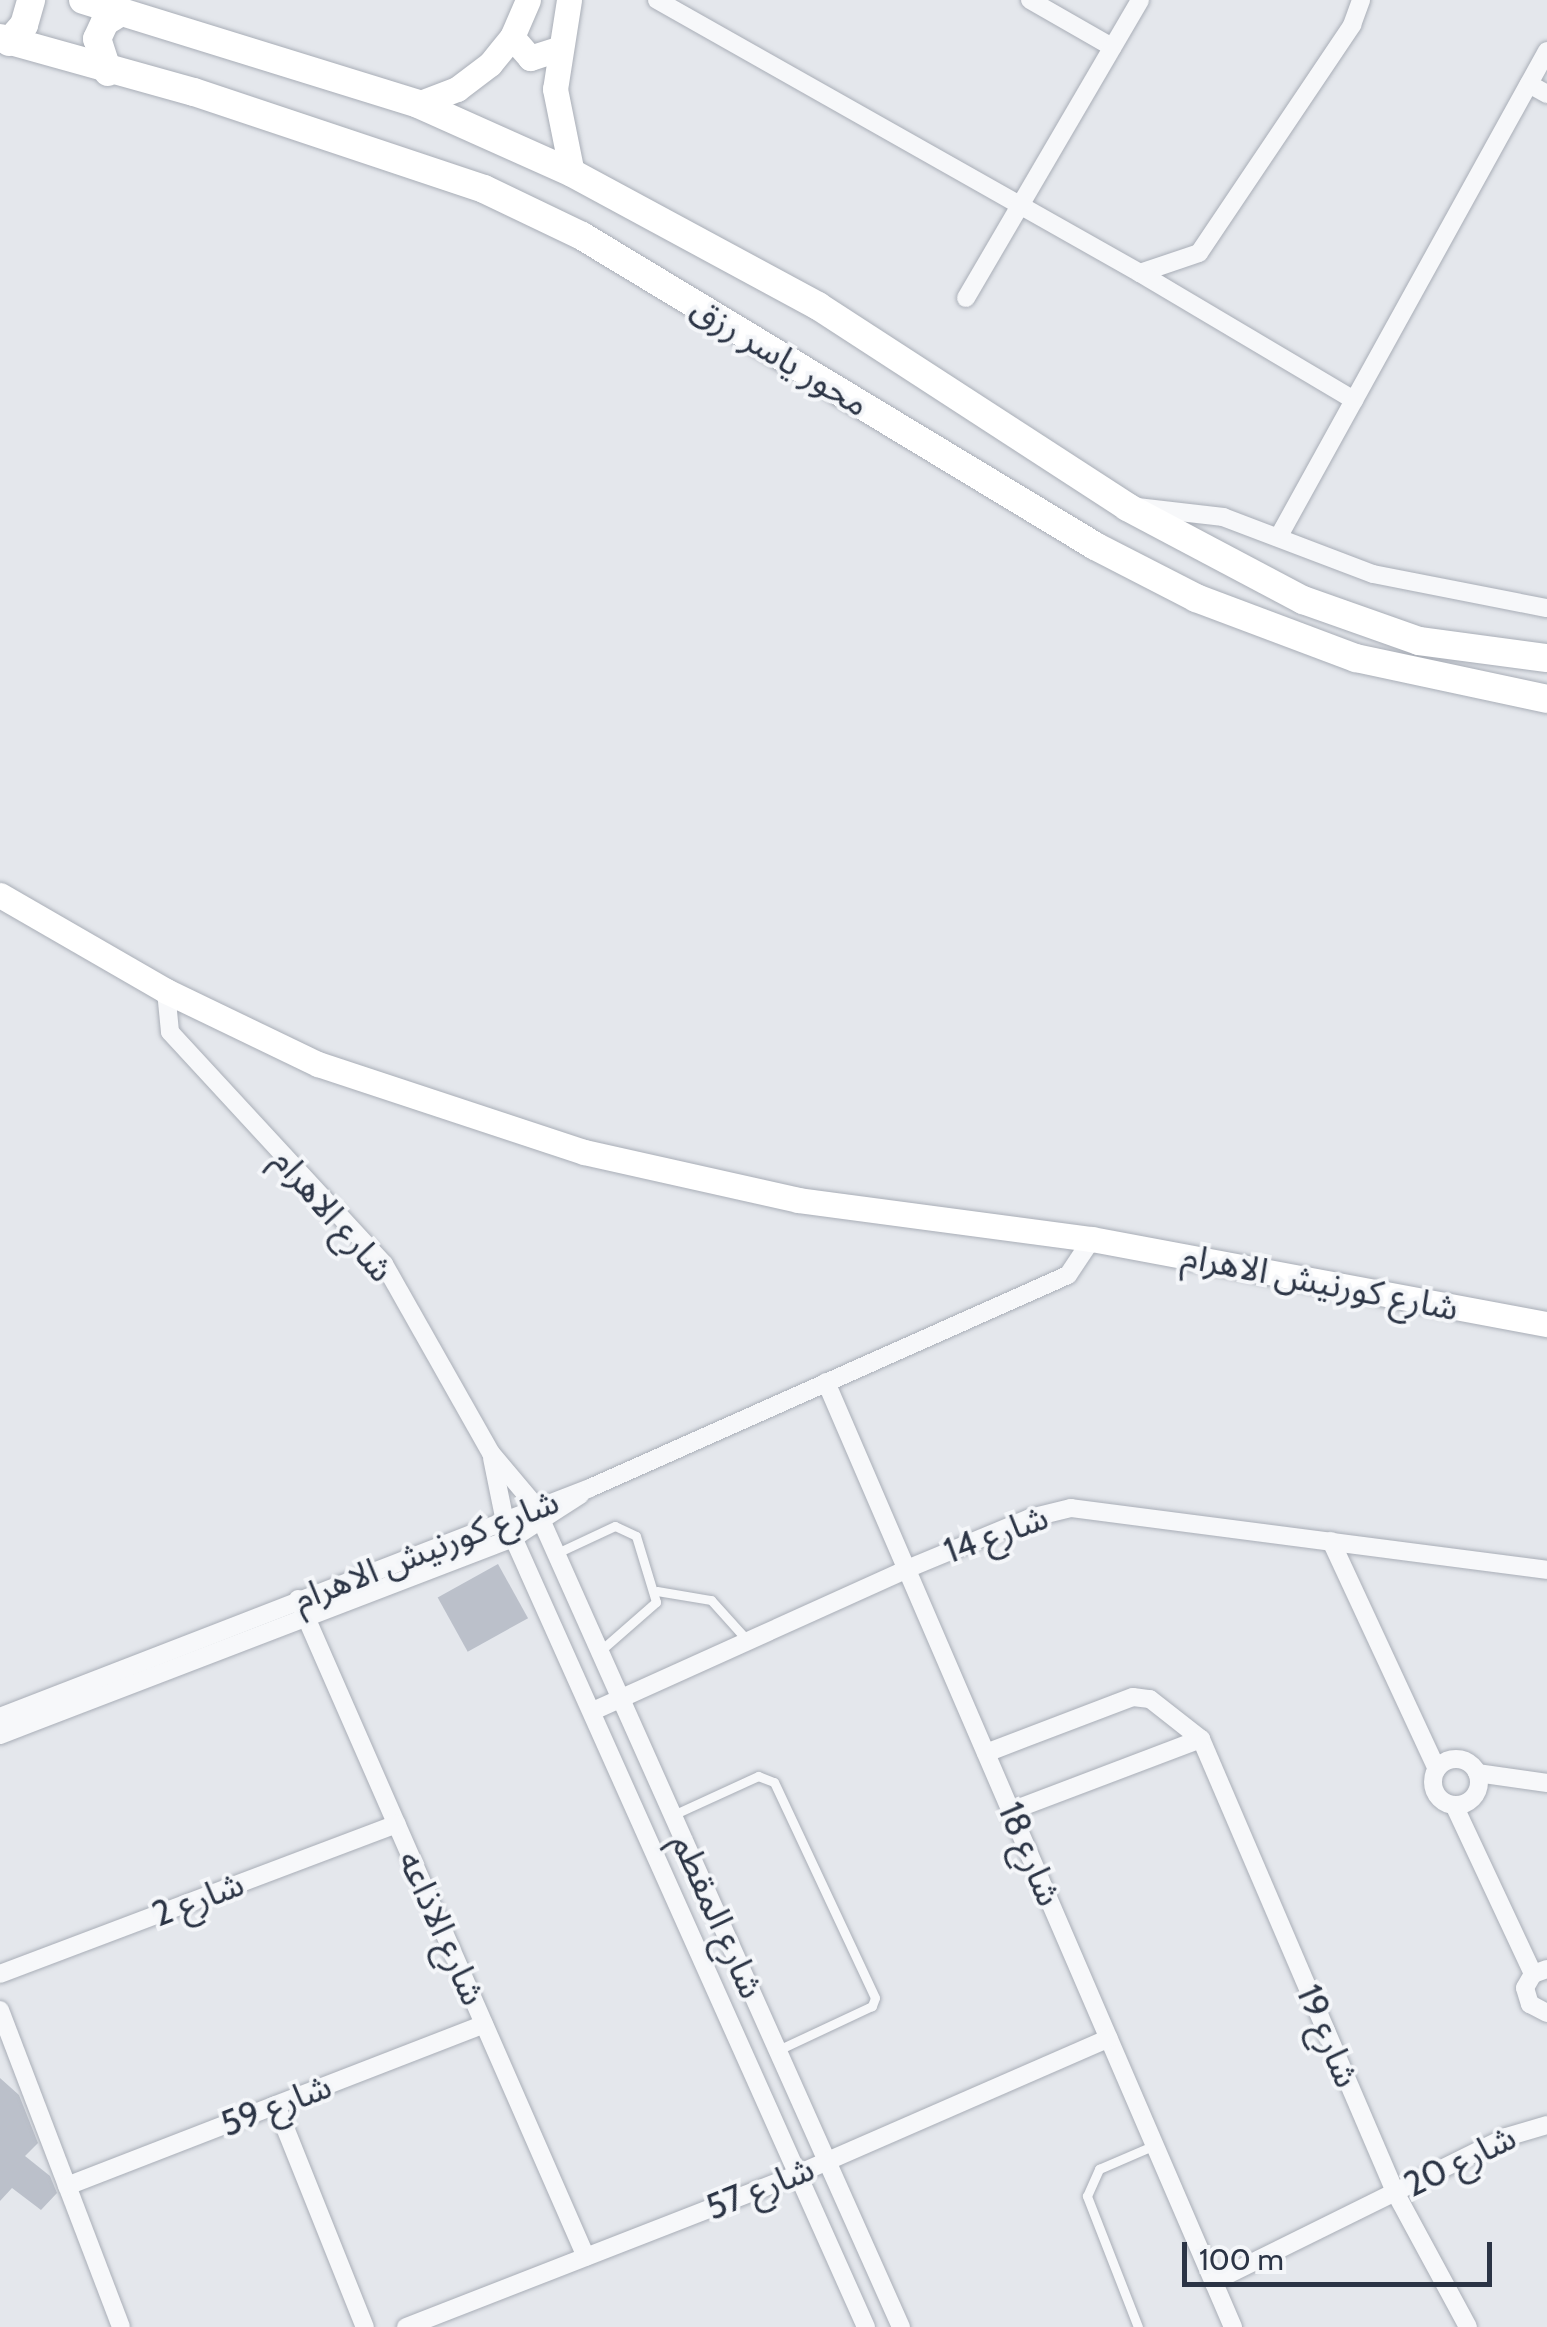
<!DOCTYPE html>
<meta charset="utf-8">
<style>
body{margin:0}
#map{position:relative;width:1547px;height:2327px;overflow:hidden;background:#e4e7ec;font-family:Cabin,"Noto Sans Arabic",sans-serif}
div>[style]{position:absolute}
.building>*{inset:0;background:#bbc0ca;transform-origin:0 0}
.roads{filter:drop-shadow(0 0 2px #a9aeb7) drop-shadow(0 0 2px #a9aeb7)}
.lane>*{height:9px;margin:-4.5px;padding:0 4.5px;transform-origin:4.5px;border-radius:4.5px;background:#f7f8fa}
.street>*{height:18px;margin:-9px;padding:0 9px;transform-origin:9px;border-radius:9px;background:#f7f8fa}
.street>.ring{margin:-9px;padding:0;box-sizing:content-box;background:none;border:18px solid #f7f8fa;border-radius:50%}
.secondary>*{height:25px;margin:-12.5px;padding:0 12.5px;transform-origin:12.5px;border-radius:12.5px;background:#fff}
.primary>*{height:28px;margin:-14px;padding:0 14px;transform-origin:14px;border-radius:14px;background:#fff}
span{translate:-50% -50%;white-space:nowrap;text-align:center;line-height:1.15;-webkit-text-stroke:8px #f4f6f9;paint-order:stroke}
.street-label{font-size:35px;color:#2b3445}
.scale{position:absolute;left:1182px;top:2242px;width:310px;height:45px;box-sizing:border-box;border:5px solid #2b3445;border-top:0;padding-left:12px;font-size:30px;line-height:35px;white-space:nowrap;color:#2b3445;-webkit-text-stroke:8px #f4f6f9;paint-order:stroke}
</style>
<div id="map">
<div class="building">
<div style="left:498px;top:1564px;width:62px;height:69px;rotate:61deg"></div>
<div style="clip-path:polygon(0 2078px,19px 2095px,38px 2143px,25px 2156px,50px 2176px,57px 2193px,41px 2210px,12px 2188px,0 2201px)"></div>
</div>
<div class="roads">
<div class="lane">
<div style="left:557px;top:1553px;width:64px;rotate:-25deg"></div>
<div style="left:615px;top:1526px;width:23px;rotate:25deg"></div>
<div style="left:636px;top:1536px;width:69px;rotate:73.1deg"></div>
<div style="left:656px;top:1602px;width:74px;rotate:138.8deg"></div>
<div style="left:657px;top:1591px;width:55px;rotate:9.5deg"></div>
<div style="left:711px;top:1600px;width:54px;rotate:48deg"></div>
<div style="left:673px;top:1815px;width:94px;rotate:-24.6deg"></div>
<div style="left:758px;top:1776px;width:17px;rotate:21deg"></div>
<div style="left:774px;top:1782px;width:238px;rotate:64.9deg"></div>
<div style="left:875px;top:1998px;width:9px;rotate:111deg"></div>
<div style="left:872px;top:2006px;width:104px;rotate:154.9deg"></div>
<div style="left:1138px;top:2327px;width:141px;rotate:-111.3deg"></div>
<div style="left:1087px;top:2196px;width:30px;rotate:-66deg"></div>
<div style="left:1099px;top:2169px;width:61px;rotate:-23.2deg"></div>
</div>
<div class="street">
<div style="left:657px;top:0;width:555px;rotate:29.48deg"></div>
<div style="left:1140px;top:273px;width:62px;rotate:-18.7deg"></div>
<div style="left:1199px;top:253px;width:275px;rotate:-56.1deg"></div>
<div style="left:1352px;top:25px;width:27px;rotate:-70deg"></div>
<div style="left:1030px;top:0;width:95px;rotate:29.8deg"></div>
<div style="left:1529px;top:84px;width:21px;rotate:29deg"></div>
<div style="left:1140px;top:273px;width:249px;rotate:30.7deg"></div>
<div style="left:966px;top:298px;width:345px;rotate:-59.7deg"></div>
<div style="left:1137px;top:507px;width:87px;rotate:6.6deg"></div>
<div style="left:1223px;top:517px;width:160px;rotate:20.8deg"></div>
<div style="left:1373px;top:574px;width:177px;rotate:11.1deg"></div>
<div style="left:1279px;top:536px;width:554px;rotate:-61.08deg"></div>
<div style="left:166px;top:991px;width:41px;rotate:84.4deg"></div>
<div style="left:170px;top:1032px;width:316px;rotate:47.3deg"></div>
<div style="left:384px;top:1264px;width:217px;rotate:60.5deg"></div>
<div style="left:491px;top:1453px;width:67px;rotate:49.9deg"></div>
<div style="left:534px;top:1504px;width:901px;rotate:65.97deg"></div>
<div style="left:826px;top:1382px;width:1029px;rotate:66.7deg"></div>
<div style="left:492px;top:1458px;width:60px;rotate:78.5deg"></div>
<div style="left:504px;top:1517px;width:887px;rotate:65.92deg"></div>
<div style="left:1331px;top:1541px;width:251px;rotate:65.1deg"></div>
<div style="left:298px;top:1599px;width:718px;rotate:66.36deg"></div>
<div style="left:593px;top:1711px;width:345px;rotate:-24.3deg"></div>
<div style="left:907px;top:1569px;width:133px;rotate:-22.5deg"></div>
<div style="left:1030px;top:1518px;width:42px;rotate:-13.7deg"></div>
<div style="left:1071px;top:1508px;width:480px;rotate:7.4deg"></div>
<div style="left:0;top:1717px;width:633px;rotate:-21.21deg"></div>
<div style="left:590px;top:1488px;width:523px;rotate:-24.02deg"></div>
<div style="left:1068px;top:1275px;width:43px;rotate:-56.3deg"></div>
<div style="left:0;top:1735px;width:550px;rotate:-21.01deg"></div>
<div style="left:513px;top:1538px;width:80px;rotate:-32.7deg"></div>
<div style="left:986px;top:1753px;width:157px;rotate:-20.9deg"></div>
<div style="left:1133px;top:1697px;width:17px;rotate:7deg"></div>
<div style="left:1150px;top:1699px;width:65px;rotate:38.1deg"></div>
<div style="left:1201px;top:1739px;width:493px;rotate:66.8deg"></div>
<div style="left:1395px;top:2192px;width:153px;rotate:61.6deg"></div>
<div class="ring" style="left:1433px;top:1759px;width:28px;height:28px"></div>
<div style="left:1477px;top:1773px;width:71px;rotate:8.1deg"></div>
<div style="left:1454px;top:1805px;width:187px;rotate:64.9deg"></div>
<div style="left:1011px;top:1811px;width:203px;rotate:-20.8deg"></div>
<div style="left:1547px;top:1969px;width:15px;rotate:160deg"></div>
<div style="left:1533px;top:1974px;width:16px;rotate:120deg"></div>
<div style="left:1525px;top:1988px;width:17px;rotate:73deg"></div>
<div style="left:1530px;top:2004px;width:19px;rotate:28deg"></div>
<div style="left:0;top:1974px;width:424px;rotate:-20.7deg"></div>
<div style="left:0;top:2010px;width:339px;rotate:69.1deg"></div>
<div style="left:276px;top:2105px;width:239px;rotate:68.2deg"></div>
<div style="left:67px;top:2186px;width:447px;rotate:-21.2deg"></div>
<div style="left:1213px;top:2282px;width:327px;rotate:-26.3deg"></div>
<div style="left:1506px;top:2137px;width:43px;rotate:-16.3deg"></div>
<div style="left:406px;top:2327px;width:421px;rotate:-21.3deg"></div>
<div style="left:798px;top:2174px;width:339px;rotate:-23.6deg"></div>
</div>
<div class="secondary">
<div style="left:569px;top:0;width:90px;rotate:98.9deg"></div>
<div style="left:555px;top:89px;width:86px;rotate:78.6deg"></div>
<div style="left:512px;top:37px;width:28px;rotate:49deg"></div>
<div style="left:530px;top:58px;width:28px;rotate:-18deg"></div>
<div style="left:418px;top:104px;width:42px;rotate:-21deg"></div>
<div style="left:457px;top:89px;width:41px;rotate:-37.1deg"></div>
<div style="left:490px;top:64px;width:35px;rotate:-51deg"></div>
<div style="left:512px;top:37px;width:40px;rotate:-66.6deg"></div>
<div style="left:0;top:895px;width:192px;rotate:30deg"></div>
<div style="left:166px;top:991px;width:169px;rotate:25.7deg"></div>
<div style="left:318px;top:1064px;width:280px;rotate:18.3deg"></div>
<div style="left:584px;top:1152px;width:219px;rotate:12.6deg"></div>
<div style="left:798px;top:1200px;width:297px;rotate:7.6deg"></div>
<div style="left:1092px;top:1239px;width:463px;rotate:10.6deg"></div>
</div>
<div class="primary">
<div style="left:83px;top:0;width:351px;rotate:17.2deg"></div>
<div style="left:418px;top:104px;width:169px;rotate:24.1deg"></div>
<div style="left:572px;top:173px;width:280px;rotate:28.4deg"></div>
<div style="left:818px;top:306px;width:369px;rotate:33deg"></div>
<div style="left:1127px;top:507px;width:199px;rotate:27.9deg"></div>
<div style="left:1303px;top:600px;width:123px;rotate:19.5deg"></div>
<div style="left:1419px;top:641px;width:129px;rotate:7.6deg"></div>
<div style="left:0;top:38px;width:201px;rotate:15.6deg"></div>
<div style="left:194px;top:92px;width:306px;rotate:18.5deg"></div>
<div style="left:484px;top:189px;width:109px;rotate:25.6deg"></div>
<div style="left:582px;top:236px;width:599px;rotate:31.14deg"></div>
<div style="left:1095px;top:546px;width:114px;rotate:27.2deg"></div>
<div style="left:1196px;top:598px;width:171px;rotate:20.6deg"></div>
<div style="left:1356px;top:658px;width:195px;rotate:12.1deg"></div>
<div style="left:9px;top:42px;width:23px;rotate:-49deg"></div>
<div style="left:24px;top:25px;width:26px;rotate:-74deg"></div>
<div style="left:108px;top:72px;width:35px;rotate:-108deg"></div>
<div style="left:97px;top:39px;width:19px;rotate:-65deg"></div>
<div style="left:105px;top:22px;width:19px;rotate:-32deg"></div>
</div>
</div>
<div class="street-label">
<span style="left:780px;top:356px;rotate:31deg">محور ياسر رزق</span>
<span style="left:333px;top:1215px;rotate:49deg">شارع الاهرام</span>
<span style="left:1320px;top:1282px;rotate:11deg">شارع كورنيش الاهرام</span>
<span style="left:996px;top:1534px;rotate:-20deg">شارع 14</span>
<span style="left:426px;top:1550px;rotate:-21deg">شارع كورنيش الاهرام</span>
<span style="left:1030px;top:1854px;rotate:67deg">شارع 18</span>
<span style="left:198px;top:1899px;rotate:-21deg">شارع 2</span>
<span style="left:718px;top:1916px;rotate:66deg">شارع المقطم</span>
<span style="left:442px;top:1928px;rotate:66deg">شارع الاذاعه</span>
<span style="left:1328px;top:2036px;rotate:67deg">شارع 19</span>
<span style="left:276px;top:2105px;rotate:-21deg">شارع 59</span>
<span style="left:1460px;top:2161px;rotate:-26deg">شارع 20</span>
<span style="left:760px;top:2188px;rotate:-22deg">شارع 57</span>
</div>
<div class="scale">100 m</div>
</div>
